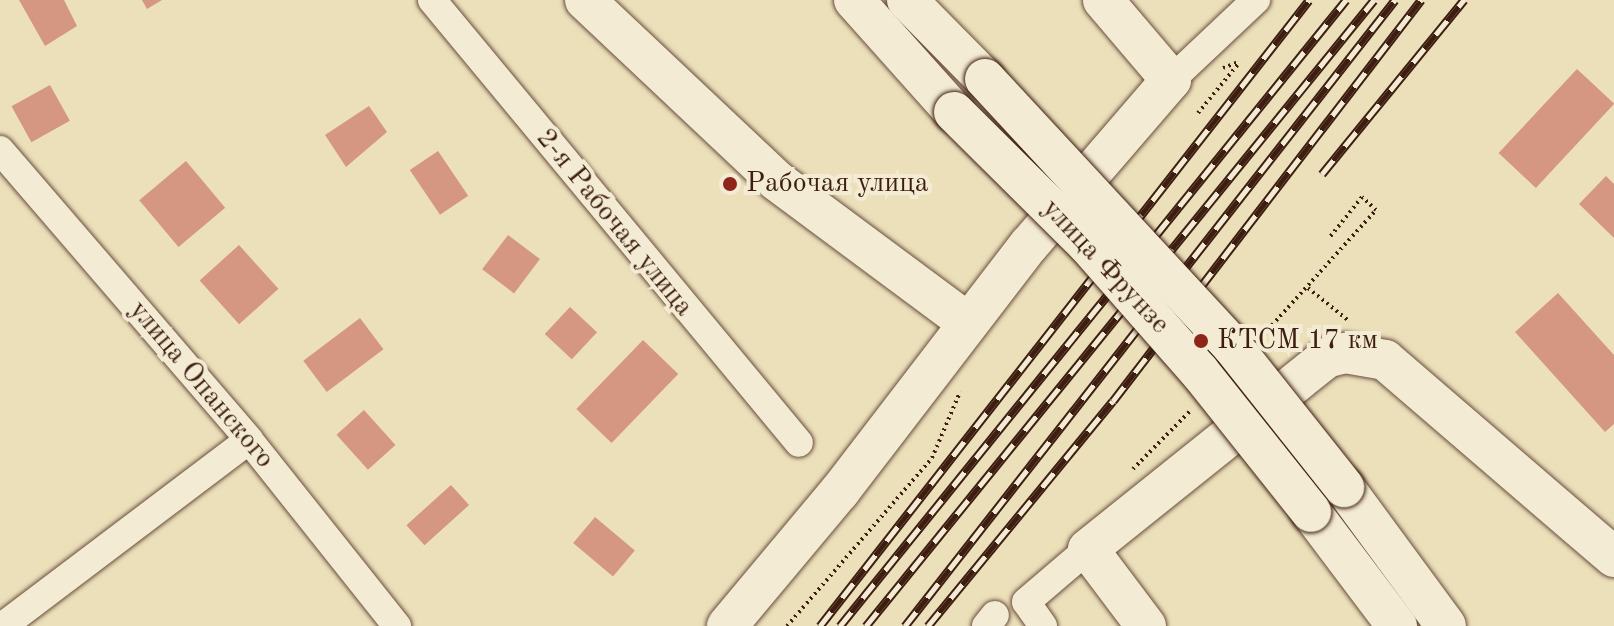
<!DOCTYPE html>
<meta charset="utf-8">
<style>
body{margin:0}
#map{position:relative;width:1614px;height:626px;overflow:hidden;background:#ece0bb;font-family:"Old Standard TT",serif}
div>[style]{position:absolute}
.building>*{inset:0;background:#d59782;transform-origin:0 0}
.path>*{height:4px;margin-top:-2px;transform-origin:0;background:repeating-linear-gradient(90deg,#3d1e11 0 2px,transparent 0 6px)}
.roads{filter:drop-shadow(0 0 2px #694e3c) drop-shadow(0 0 2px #694e3c)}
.street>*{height:28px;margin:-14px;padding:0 14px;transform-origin:14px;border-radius:14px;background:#f3ebd3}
.secondary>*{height:40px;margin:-20px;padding:0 20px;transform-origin:20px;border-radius:20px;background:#f3ebd3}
.rail>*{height:9px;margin-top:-4.5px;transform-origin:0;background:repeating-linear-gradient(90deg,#f3ebd3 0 18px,#3d1e11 0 36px);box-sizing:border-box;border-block:2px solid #3d1e11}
.bridges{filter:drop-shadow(0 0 2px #3d1e11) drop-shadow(0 0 2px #3d1e11)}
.secondary-bridge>*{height:40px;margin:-20px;padding:0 20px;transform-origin:20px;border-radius:20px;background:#f3ebd3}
.dots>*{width:22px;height:22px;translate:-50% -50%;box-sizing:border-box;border:4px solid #f3ebd3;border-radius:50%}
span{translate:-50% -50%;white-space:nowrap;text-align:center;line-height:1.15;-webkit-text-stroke:8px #f3ebd3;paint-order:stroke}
.poi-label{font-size:28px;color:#3d1e11}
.left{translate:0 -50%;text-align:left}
.street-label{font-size:28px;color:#3d1e11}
</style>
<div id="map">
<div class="building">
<div style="clip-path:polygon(19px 0,64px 0,77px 26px,45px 46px)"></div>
<div style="clip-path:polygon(142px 0,162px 0,147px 9px)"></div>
<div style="left:1577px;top:69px;width:51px;height:115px;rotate:43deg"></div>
<div style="left:50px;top:85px;width:41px;height:44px;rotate:61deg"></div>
<div style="clip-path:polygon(369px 106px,387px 132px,346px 167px,325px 135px)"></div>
<div style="left:438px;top:151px;width:54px;height:34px;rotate:56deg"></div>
<div style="left:186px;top:161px;width:61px;height:61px;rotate:50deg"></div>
<div style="clip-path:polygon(1606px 176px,1614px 184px,1614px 238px,1579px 204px)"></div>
<div style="left:508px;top:235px;width:40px;height:43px;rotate:37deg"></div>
<div style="left:239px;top:245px;width:59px;height:53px;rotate:48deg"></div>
<div style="clip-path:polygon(1558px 293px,1614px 355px,1614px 424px,1605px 432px,1515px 332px)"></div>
<div style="left:570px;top:307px;width:37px;height:37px;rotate:43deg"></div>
<div style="left:360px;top:318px;width:39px;height:71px;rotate:53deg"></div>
<div style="left:643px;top:340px;width:49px;height:96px;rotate:44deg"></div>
<div style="left:364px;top:410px;width:47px;height:37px;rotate:48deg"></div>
<div style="left:451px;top:485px;width:27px;height:60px;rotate:48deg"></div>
<div style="left:595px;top:517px;width:52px;height:34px;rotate:40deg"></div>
</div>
<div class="path">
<div style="left:1223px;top:68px;width:17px;rotate:-21deg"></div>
<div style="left:1198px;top:113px;width:65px;rotate:-50.6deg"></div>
<div style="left:1308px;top:288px;width:53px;rotate:38.8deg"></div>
<div style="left:1264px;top:334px;width:167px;rotate:-47.9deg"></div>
<div style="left:1376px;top:210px;width:19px;rotate:-137deg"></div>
<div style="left:1362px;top:197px;width:51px;rotate:128.7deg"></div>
<div style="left:1133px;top:469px;width:83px;rotate:-45.5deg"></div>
<div style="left:787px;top:626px;width:222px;rotate:-49.2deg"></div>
<div style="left:932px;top:458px;width:72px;rotate:-67deg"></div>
</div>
<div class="roads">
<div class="street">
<div style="left:432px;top:0;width:575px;rotate:50.36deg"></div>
<div style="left:1171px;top:80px;width:117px;rotate:-43.3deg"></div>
<div style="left:0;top:150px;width:382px;rotate:49.3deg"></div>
<div style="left:249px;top:440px;width:238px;rotate:51.5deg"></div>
<div style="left:3px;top:626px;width:308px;rotate:-37.1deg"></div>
<div style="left:986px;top:626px;width:14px;rotate:-51deg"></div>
<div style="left:1043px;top:626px;width:29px;rotate:-125deg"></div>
<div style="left:1026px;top:602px;width:82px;rotate:-40.5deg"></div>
</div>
<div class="secondary">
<div style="left:585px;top:0;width:264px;rotate:43.3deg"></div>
<div style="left:777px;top:181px;width:238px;rotate:36.6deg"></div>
<div style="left:854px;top:0;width:150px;rotate:48.2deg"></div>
<div style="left:907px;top:0;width:111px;rotate:45.4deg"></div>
<div style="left:1344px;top:487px;width:172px;rotate:53.7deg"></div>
<div style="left:1311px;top:512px;width:143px;rotate:53deg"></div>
<div style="left:727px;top:626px;width:176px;rotate:-50.1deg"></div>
<div style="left:840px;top:491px;width:310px;rotate:-52.5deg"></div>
<div style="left:1029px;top:245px;width:218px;rotate:-49.3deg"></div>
<div style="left:1171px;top:80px;width:105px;rotate:-130.4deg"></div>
<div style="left:1146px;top:626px;width:96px;rotate:-127deg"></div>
<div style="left:1088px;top:549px;width:305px;rotate:-38.7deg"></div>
<div style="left:1326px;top:358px;width:20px;rotate:-15deg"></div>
<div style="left:1345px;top:353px;width:41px;rotate:9.9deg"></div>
<div style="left:1385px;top:360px;width:302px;rotate:40.7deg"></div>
</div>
</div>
<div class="rail">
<div style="left:1322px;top:174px;width:225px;rotate:-50.8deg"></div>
<div style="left:820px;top:626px;width:794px;rotate:-52deg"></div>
<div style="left:840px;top:626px;width:805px;rotate:-51.05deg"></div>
<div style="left:866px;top:626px;width:806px;rotate:-50.94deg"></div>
<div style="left:905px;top:626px;width:795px;rotate:-51.95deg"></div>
<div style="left:928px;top:626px;width:291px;rotate:-50.6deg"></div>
<div style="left:1113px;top:401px;width:506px;rotate:-52.47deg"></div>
</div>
<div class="bridges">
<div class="secondary-bridge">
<div style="left:985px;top:79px;width:365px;rotate:47.2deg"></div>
<div style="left:1233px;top:347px;width:179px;rotate:51.6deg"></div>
<div style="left:954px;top:112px;width:190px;rotate:44.8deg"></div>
<div style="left:1089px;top:246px;width:167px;rotate:48.7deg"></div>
<div style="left:1199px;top:371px;width:180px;rotate:51.5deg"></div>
</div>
</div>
<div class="dots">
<div style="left:730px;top:184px;background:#8f2418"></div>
<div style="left:1201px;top:341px;background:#8f2418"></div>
</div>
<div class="poi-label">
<span class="left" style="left:746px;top:184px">Рабочая улица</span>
<span class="left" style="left:1217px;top:341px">КТСМ 17 км</span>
</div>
<div class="street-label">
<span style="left:614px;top:223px;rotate:51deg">2-я Рабочая улица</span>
<span style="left:1105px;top:267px;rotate:47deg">улица Фрунзе</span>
<span style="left:201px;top:385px;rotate:50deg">улица Опанского</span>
</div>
</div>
